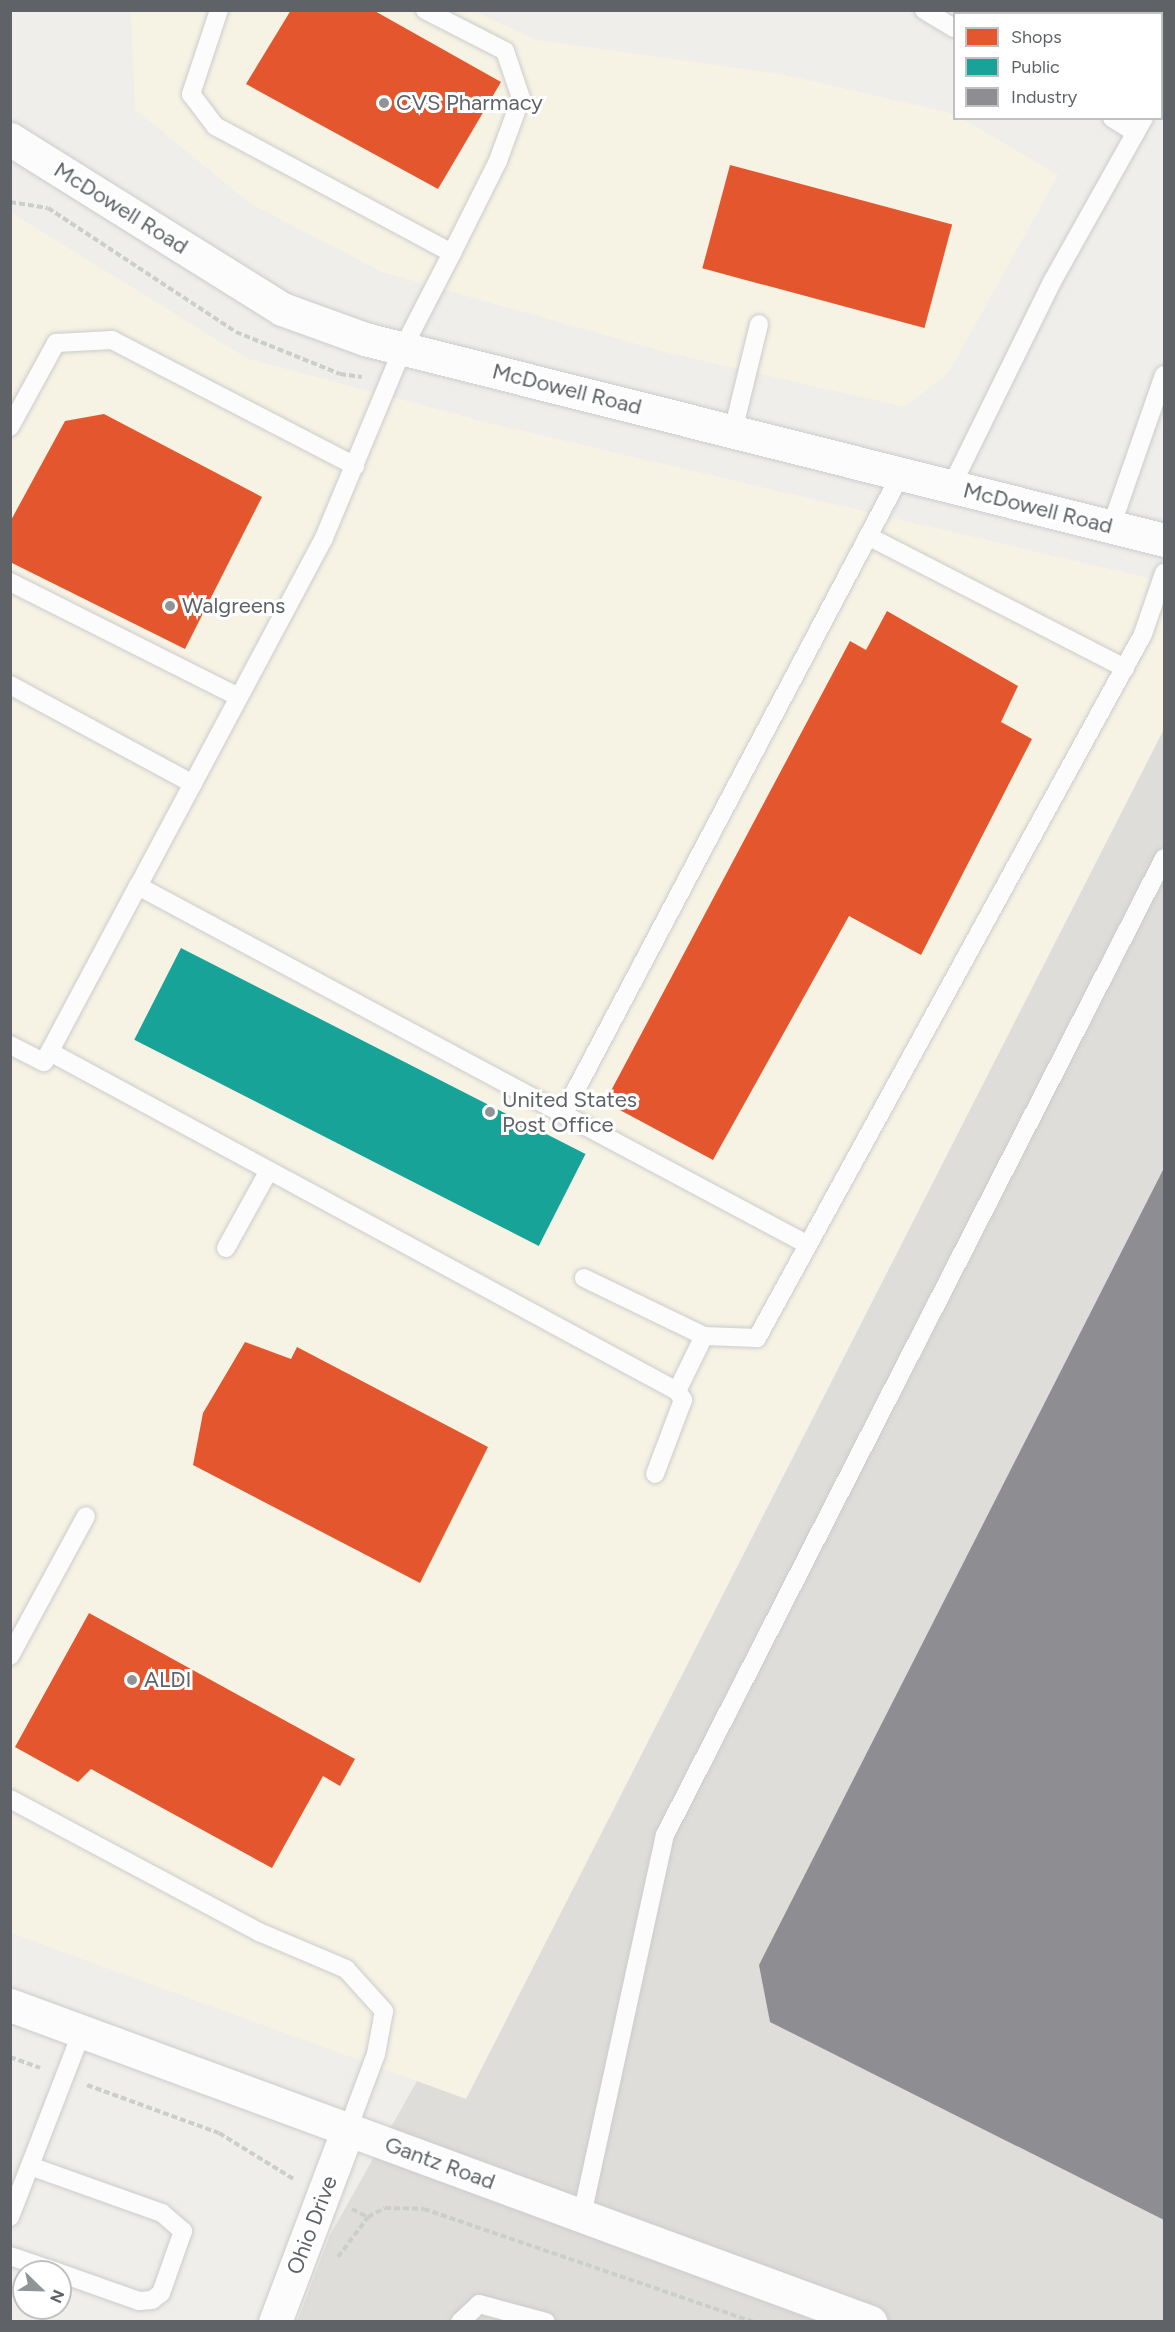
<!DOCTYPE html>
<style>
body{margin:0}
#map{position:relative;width:1175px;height:2332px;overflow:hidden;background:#efeeea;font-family:Figtree,sans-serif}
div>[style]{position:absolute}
.commercial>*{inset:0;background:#f7f3e4}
.industrial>*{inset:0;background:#dfddda}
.shops>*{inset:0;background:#e4572e;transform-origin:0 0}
.public>*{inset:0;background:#17a398;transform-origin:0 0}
.industry>*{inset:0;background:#8d8d92}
.path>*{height:4px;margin-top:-2px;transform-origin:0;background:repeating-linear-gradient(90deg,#cacfcc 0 6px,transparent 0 9px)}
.roads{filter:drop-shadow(0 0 2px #cbcccc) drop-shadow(0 0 2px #cbcccc)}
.service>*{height:18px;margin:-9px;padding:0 9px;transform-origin:9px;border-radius:9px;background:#fdfcfc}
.minor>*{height:33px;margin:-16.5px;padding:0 16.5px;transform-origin:16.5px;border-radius:16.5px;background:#fdfcfc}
.secondary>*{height:33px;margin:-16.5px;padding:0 16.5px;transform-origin:16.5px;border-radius:16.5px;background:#fdfcfc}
.dots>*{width:16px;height:16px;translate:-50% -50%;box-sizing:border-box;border:3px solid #fff;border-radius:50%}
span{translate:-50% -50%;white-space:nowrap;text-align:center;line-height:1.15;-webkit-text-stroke:6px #fff;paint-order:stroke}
.poi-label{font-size:22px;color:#5f6368}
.left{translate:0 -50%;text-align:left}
.street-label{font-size:22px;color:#5f6368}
.frame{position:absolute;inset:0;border:12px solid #5f6368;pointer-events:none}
.legend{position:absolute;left:953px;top:12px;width:210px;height:108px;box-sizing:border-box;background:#fff;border:2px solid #bfc1c3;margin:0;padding:8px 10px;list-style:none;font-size:18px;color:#5f6368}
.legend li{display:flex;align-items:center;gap:12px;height:30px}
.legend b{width:30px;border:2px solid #bfc1c3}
.north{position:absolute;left:12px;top:2260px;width:60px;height:60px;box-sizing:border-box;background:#fff;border:2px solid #bfc1c3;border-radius:50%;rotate:113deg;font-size:16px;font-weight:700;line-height:24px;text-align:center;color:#5f6368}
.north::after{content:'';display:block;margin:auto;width:21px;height:27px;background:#919496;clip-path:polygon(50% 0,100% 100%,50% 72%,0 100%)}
</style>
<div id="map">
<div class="commercial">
<div style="clip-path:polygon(131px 11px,474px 11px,536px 40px,785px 75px,954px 114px,1058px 175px,949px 372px,905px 407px,665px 352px,382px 272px,251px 204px,135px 109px)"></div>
<div style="clip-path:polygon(10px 212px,248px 359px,489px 423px,1164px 582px,1164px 729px,466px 2099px,11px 1933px)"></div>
</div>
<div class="industrial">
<div style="clip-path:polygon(1164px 729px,1164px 2321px,297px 2322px,330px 2235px,417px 2081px,466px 2099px)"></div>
</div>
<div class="shops">
<div style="clip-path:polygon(291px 10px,373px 10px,501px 82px,438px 189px,246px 84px)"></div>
<div style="left:730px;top:165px;width:230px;height:107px;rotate:15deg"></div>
<div style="clip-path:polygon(104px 414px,262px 497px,185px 649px,10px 562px,10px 522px,65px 421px)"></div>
<div style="clip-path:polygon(887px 611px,1018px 686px,1001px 722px,1032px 739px,921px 955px,849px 916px,713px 1160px,605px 1102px,850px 641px,866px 650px)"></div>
<div style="clip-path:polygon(245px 1342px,291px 1359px,297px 1347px,488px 1447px,420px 1583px,193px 1465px,203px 1413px)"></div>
<div style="clip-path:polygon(89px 1613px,355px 1759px,340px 1786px,323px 1776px,272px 1868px,91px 1769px,78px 1782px,15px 1747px)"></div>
</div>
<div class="public">
<div style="left:181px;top:948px;width:454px;height:103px;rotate:27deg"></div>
</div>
<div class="industry">
<div style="clip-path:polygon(1164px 1168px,1164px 2220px,770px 2022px,759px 1965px)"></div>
</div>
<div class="path">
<div style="left:10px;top:202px;width:38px;rotate:9deg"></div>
<div style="left:48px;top:208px;width:225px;rotate:33.4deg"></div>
<div style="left:236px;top:332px;width:112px;rotate:22deg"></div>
<div style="left:340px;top:374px;width:22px;rotate:8deg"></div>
<div style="left:10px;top:2057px;width:32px;rotate:20deg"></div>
<div style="left:87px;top:2085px;width:140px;rotate:20deg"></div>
<div style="left:219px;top:2133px;width:89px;rotate:31.7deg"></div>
<div style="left:352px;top:2209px;width:18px;rotate:27deg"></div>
<div style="left:368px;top:2217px;width:19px;rotate:-28deg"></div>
<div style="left:385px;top:2208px;width:39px;rotate:1deg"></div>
<div style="left:424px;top:2209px;width:349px;rotate:18.9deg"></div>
<div style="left:338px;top:2257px;width:50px;rotate:-53.1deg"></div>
</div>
<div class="roads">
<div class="service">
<div style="left:219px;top:10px;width:89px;rotate:108.4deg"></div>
<div style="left:191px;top:94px;width:40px;rotate:53deg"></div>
<div style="left:215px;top:126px;width:269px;rotate:28.2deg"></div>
<div style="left:452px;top:253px;width:107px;rotate:117.3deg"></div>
<div style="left:403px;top:348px;width:206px;rotate:112.6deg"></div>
<div style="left:324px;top:538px;width:395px;rotate:118.1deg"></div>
<div style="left:138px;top:886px;width:482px;rotate:28.2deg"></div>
<div style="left:563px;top:1114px;width:724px;rotate:-62.16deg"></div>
<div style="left:425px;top:10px;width:90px;rotate:27.1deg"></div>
<div style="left:505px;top:51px;width:50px;rotate:71.2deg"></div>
<div style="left:521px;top:98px;width:67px;rotate:110.1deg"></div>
<div style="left:498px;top:161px;width:103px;rotate:116.6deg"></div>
<div style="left:924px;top:10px;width:35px;rotate:31deg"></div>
<div style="left:1114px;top:10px;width:6px;rotate:39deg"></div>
<div style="left:1162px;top:36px;width:2px;rotate:27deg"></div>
<div style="left:1162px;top:90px;width:5px;rotate:-68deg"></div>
<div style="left:1112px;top:118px;width:28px;rotate:32deg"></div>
<div style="left:10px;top:427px;width:96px;rotate:-61.3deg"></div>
<div style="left:56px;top:343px;width:56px;rotate:-3.1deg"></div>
<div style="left:112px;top:340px;width:274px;rotate:27.4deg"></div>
<div style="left:733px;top:431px;width:110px;rotate:-76.3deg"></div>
<div style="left:951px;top:487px;width:231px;rotate:-63.8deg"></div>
<div style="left:1053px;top:280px;width:186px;rotate:-60.7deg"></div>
<div style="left:1111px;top:527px;width:161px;rotate:-70.8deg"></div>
<div style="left:868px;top:536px;width:289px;rotate:27.2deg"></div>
<div style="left:10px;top:582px;width:256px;rotate:26.7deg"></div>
<div style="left:10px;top:685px;width:208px;rotate:28.4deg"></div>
<div style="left:10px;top:1045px;width:38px;rotate:27deg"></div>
<div style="left:44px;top:1062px;width:200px;rotate:-61.9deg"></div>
<div style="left:50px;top:1052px;width:713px;rotate:28.4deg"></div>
<div style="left:677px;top:1391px;width:11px;rotate:56deg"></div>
<div style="left:683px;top:1400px;width:79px;rotate:110.7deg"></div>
<div style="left:563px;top:1114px;width:278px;rotate:28.1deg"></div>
<div style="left:226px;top:1248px;width:85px;rotate:-61deg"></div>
<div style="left:584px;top:1278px;width:133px;rotate:25.8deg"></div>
<div style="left:704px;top:1336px;width:53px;rotate:2.2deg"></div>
<div style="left:757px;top:1338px;width:803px;rotate:-61.26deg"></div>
<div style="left:1143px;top:634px;width:65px;rotate:-71deg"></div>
<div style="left:677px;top:1391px;width:61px;rotate:-63.9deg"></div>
<div style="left:10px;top:1656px;width:159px;rotate:-61.5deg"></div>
<div style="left:10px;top:1799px;width:282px;rotate:28.1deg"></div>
<div style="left:259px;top:1932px;width:95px;rotate:23deg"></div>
<div style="left:346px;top:1969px;width:57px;rotate:47.9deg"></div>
<div style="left:384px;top:2011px;width:44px;rotate:100.5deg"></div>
<div style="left:376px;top:2054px;width:80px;rotate:110.5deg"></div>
<div style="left:30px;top:2166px;width:140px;rotate:19.6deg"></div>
<div style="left:162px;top:2213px;width:28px;rotate:41deg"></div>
<div style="left:183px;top:2231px;width:66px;rotate:109.5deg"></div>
<div style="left:161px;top:2293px;width:11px;rotate:142deg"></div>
<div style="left:152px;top:2300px;width:13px;rotate:176deg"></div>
<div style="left:139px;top:2301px;width:84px;rotate:-160.5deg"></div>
<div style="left:582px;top:2215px;width:389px;rotate:-77.7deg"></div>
<div style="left:665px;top:1835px;width:1097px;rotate:-62.94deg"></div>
<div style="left:10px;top:2217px;width:199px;rotate:-68.8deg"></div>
<div style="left:10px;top:2256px;width:50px;rotate:18.8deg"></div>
<div style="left:460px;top:2322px;width:26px;rotate:-43deg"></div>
<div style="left:479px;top:2304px;width:69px;rotate:15deg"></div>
</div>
<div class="minor">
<div style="left:10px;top:139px;width:321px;rotate:32deg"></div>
<div style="left:282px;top:309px;width:88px;rotate:19.9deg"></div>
<div style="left:365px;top:339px;width:824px;rotate:14.12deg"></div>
<div style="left:275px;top:2322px;width:206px;rotate:-69.3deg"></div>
</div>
<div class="secondary">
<div style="left:10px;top:2005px;width:917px;rotate:20.23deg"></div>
</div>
</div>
<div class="dots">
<div style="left:384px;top:103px;background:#919496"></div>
<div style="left:170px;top:606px;background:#919496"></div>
<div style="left:490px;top:1112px;background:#919496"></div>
<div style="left:132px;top:1680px;background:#919496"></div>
</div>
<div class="poi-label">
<span class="left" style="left:396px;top:103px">CVS Pharmacy</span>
<span class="left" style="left:182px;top:606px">Walgreens</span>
<span class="left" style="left:502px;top:1112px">United States<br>Post Office</span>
<span class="left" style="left:144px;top:1680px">ALDI</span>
</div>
<div class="street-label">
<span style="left:121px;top:208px;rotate:32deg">McDowell Road</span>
<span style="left:567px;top:389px;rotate:14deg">McDowell Road</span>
<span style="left:1038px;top:508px;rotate:14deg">McDowell Road</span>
<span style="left:440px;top:2163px;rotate:20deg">Gantz Road</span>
<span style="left:312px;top:2225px;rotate:-69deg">Ohio Drive</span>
</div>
<div class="frame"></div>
<ul class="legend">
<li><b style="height:16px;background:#e4572e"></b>Shops</li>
<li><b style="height:16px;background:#17a398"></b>Public</li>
<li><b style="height:16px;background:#8d8d92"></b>Industry</li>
</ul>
<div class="north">N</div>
</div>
